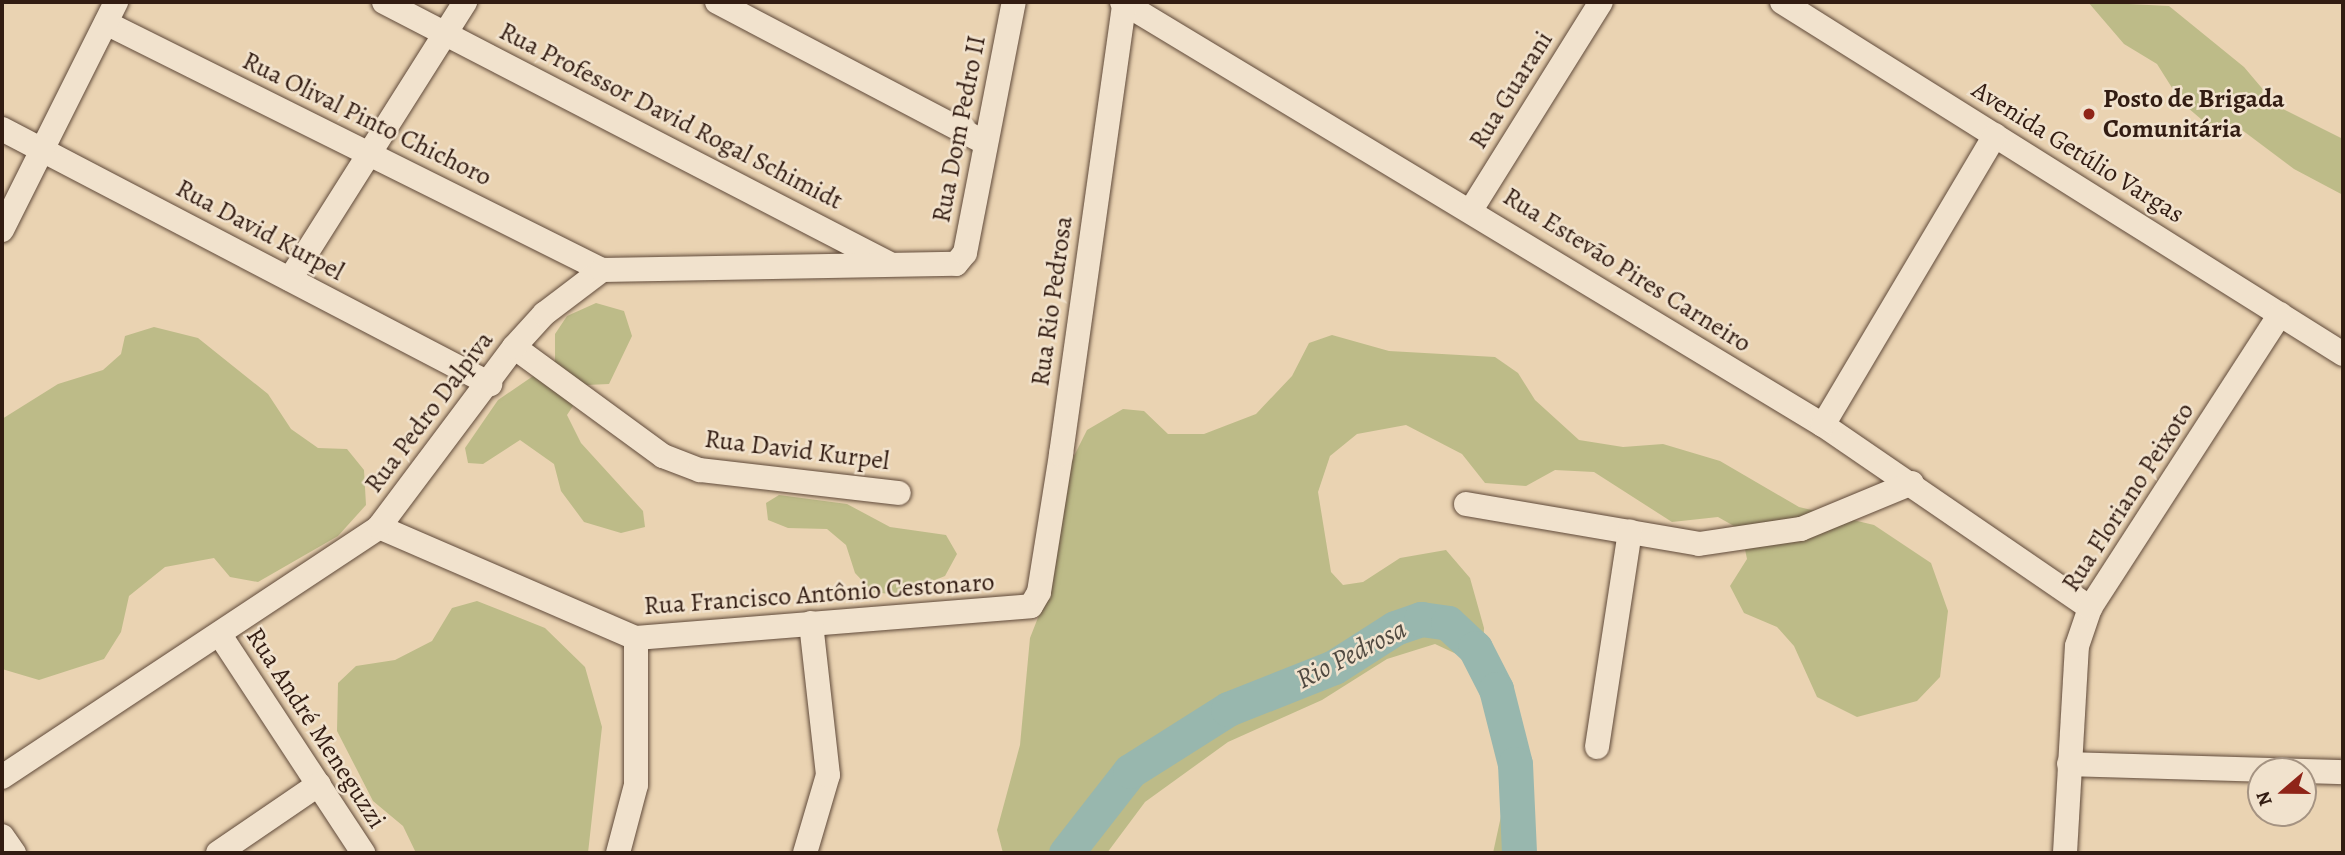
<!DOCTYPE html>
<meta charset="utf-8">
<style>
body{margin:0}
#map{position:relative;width:2345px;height:855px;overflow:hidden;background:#ead3b2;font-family:Alegreya,serif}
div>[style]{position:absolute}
.green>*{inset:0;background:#bdbb88}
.river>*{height:35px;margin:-17.5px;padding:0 17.5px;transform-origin:17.5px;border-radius:17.5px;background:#98b7ae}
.roads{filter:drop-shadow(0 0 2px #604a3a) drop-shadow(0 0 2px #604a3a)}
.minor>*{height:24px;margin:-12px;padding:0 12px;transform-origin:12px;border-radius:12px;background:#f1e2cd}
.dots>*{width:19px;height:19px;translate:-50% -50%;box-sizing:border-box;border:4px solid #f1e2cd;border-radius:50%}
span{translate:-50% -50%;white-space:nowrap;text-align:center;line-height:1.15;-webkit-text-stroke:5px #f1e2cd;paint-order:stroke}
.street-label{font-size:26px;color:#321c12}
.poi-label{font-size:26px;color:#321c12;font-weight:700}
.left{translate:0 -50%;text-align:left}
.water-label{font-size:28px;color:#514a41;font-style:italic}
.frame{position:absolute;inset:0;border:4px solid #321c12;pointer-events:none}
.north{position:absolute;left:2247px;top:757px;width:70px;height:70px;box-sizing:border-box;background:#f1e2cd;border:2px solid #a59382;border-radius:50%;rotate:250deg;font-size:19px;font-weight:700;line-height:28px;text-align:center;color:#321c12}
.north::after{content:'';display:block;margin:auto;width:24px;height:32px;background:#8f2418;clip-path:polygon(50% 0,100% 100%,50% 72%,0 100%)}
</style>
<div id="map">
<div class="green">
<div style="clip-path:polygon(2088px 2px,2169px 6px,2244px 67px,2277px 106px,2343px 139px,2343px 195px,2294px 169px,2234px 124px,2208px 125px,2181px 102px,2157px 64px,2124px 44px)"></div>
<div style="clip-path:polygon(596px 303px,624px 311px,632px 336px,609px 384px,587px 385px,567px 415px,581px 443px,643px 511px,645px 527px,621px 533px,584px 522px,561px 491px,554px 464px,520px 440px,483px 464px,468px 463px,465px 448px,498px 400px,555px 361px,555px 334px,567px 316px)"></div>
<div style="clip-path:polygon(154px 327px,198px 338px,268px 394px,291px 429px,318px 448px,347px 449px,364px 470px,366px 505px,338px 536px,258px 582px,230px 577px,214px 558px,165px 567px,129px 596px,121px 632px,104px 659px,39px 680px,2px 669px,2px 419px,58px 384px,103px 370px,121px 354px,125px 336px)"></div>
<div style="clip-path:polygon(1332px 335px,1389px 351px,1495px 357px,1518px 373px,1535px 400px,1579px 440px,1623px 447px,1663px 444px,1720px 461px,1799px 507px,1874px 525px,1931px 563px,1948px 611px,1940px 677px,1917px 701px,1857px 717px,1817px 697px,1794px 646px,1777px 627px,1744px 613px,1730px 586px,1747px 559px,1741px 530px,1718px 517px,1672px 522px,1594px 472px,1555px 470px,1526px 486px,1485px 483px,1462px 454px,1406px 425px,1357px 434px,1330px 456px,1318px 492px,1331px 572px,1343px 585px,1363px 582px,1400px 558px,1446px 550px,1470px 578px,1484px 628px,1483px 651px,1465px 658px,1435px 644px,1387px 659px,1322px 700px,1228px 742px,1145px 802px,1107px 853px,1003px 853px,997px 830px,1020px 745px,1030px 638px,1048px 592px,1071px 462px,1087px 430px,1123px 409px,1144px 411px,1168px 434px,1204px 434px,1256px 414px,1292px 376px,1309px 343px)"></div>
<div style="clip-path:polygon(779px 495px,847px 504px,890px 527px,946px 535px,957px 554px,945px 576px,898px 595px,873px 592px,855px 573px,846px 545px,827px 529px,788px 528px,768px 520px,766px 503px)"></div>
<div style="clip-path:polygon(477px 601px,545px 628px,585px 667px,602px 727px,588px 853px,416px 853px,403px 826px,373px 801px,337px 731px,338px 683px,356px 666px,395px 660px,432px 641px,452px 608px)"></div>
<div style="clip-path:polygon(1513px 798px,1528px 814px,1533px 853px,1493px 853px,1503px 807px)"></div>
</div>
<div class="river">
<div style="left:1066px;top:853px;width:104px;rotate:-52deg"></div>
<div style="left:1130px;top:771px;width:116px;rotate:-32.3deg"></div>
<div style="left:1228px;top:709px;width:114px;rotate:-21.6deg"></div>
<div style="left:1334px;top:667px;width:72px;rotate:-32.6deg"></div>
<div style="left:1395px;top:628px;width:28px;rotate:-19deg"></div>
<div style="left:1421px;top:619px;width:27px;rotate:8deg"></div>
<div style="left:1448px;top:623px;width:37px;rotate:43deg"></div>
<div style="left:1475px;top:648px;width:46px;rotate:62.9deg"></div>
<div style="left:1496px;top:689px;width:77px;rotate:75.8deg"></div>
<div style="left:1515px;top:764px;width:89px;rotate:87.4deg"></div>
</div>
<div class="roads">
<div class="minor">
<div style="left:384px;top:2px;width:568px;rotate:27.38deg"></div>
<div style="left:717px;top:2px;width:301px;rotate:27.7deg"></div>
<div style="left:1122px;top:2px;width:819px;rotate:31.11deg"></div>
<div style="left:1823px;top:425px;width:324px;rotate:34.4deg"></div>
<div style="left:1782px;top:2px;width:662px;rotate:32.11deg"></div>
<div style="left:106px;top:23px;width:554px;rotate:26.47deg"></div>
<div style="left:2px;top:129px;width:551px;rotate:27.59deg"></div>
<div style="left:1471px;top:210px;width:245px;rotate:-58deg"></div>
<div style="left:2px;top:230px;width:255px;rotate:-63.4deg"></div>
<div style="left:290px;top:279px;width:328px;rotate:-57.7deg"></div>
<div style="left:514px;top:347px;width:185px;rotate:36.2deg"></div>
<div style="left:663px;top:456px;width:40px;rotate:21deg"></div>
<div style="left:700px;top:470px;width:200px;rotate:6.6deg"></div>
<div style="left:1823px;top:425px;width:337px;rotate:-59.3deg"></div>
<div style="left:1466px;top:504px;width:236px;rotate:9.7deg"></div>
<div style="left:1699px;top:544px;width:103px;rotate:-8.4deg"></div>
<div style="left:1801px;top:529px;width:120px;rotate:-22.5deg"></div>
<div style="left:379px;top:527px;width:280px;rotate:23.4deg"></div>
<div style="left:636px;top:638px;width:396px;rotate:-4.6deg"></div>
<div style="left:1031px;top:606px;width:16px;rotate:-60deg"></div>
<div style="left:1039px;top:592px;width:140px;rotate:-80.9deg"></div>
<div style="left:1061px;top:454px;width:455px;rotate:-82deg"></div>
<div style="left:220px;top:635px;width:261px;rotate:56.7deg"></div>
<div style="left:1597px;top:747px;width:218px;rotate:-81.3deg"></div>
<div style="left:2069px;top:764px;width:274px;rotate:1.7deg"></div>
<div style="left:2px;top:777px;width:452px;rotate:-33.5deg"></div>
<div style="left:379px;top:527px;width:225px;rotate:-53.1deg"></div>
<div style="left:514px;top:347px;width:45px;rotate:-47.7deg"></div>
<div style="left:544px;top:314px;width:73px;rotate:-37.2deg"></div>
<div style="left:602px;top:270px;width:354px;rotate:-1deg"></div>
<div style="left:956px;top:264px;width:14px;rotate:-51deg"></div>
<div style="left:965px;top:253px;width:256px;rotate:-79deg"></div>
<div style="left:2px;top:836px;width:21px;rotate:55deg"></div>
<div style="left:218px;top:853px;width:122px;rotate:-34.3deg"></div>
<div style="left:618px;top:853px;width:70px;rotate:-75.2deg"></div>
<div style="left:636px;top:785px;width:147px;rotate:-90deg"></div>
<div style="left:805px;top:853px;width:81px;rotate:-73.6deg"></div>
<div style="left:828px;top:775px;width:153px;rotate:-96.4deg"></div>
<div style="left:2065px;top:853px;width:207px;rotate:-86.7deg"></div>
<div style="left:2077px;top:646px;width:40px;rotate:-71.1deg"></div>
<div style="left:2090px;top:608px;width:350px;rotate:-57.1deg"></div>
</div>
</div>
<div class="dots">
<div style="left:2089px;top:114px;background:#8f2418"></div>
</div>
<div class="street-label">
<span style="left:1511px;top:90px;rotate:-58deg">Rua Guarani</span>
<span style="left:671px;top:116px;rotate:27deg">Rua Professor David Rogal Schimidt</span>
<span style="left:367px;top:119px;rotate:26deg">Rua Olival Pinto Chichoro</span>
<span style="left:959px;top:129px;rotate:-79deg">Rua Dom Pedro II</span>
<span style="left:2078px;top:152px;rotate:32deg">Avenida Getúlio Vargas</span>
<span style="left:260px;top:230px;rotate:28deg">Rua David Kurpel</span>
<span style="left:1627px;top:270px;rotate:32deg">Rua Estevão Pires Carneiro</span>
<span style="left:1052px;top:301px;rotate:-82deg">Rua Rio Pedrosa</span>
<span style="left:429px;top:412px;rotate:-53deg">Rua Pedro Dalpiva</span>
<span style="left:797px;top:450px;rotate:7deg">Rua David Kurpel</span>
<span style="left:2128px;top:497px;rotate:-57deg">Rua Floriano Peixoto</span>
<span style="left:819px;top:594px;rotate:-4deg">Rua Francisco Antônio Cestonaro</span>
<span style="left:316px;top:728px;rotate:57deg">Rua André Meneguzzi</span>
</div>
<div class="poi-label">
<span class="left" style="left:2103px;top:114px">Posto de Brigada<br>Comunitária</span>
</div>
<div class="water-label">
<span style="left:1351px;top:654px;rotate:-27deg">Rio Pedrosa</span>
</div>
<div class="frame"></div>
<div class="north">N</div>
</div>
